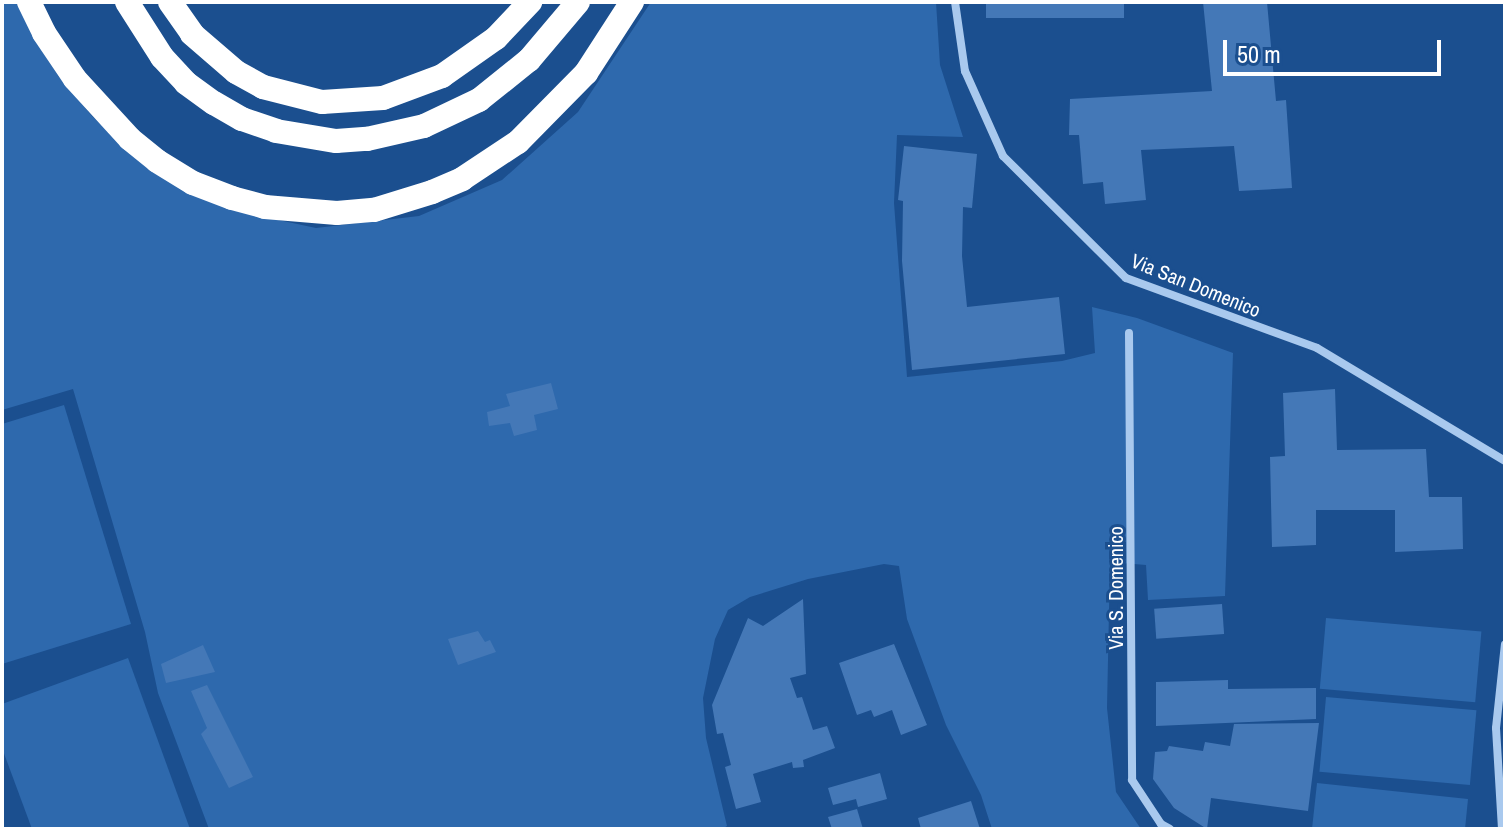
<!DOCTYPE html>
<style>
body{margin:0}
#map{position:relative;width:1507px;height:831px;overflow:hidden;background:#1b4f8f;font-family:"Archivo Narrow",sans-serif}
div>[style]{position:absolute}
.green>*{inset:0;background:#2e69ad;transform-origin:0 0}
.building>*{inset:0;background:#4478b7;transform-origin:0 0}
.street>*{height:8px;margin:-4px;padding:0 4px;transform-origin:4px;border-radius:4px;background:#a9c9ee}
.highway>*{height:24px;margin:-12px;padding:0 12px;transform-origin:12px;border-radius:12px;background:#fff}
span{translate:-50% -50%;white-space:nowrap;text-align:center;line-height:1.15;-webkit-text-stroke:6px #1b4f8f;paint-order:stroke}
.street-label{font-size:20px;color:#fff}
.frame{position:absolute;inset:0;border:4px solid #fff;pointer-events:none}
.scale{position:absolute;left:1223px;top:40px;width:218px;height:36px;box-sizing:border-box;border:4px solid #fff;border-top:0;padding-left:10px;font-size:24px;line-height:28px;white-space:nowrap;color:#fff;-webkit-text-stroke:6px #1b4f8f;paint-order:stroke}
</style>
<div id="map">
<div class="green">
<div style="clip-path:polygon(2px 2px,17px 2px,32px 35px,59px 77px,92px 116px,150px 171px,232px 210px,316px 228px,419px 216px,502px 180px,578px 112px,651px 2px,936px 2px,940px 65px,963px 137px,897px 135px,894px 203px,907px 377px,1062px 361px,1095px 353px,1092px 307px,1137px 318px,1233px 353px,1225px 596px,1148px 600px,1146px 565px,1110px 562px,1107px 708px,1116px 792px,1141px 829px,992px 829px,981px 795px,946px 725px,907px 619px,899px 566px,884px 564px,808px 579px,750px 597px,728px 610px,715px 639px,703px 698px,706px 738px,727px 826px,722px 829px,209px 829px,158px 693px,145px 632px,73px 389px,2px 410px)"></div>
<div style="clip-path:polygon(64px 405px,131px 624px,2px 664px,2px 424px)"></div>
<div style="left:1326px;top:618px;width:156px;height:71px;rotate:5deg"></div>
<div style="clip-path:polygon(128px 658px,190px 829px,32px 829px,2px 748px,2px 704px)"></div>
<div style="left:1326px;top:697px;width:151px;height:75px;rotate:5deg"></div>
<div style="clip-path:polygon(1317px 783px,1468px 799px,1465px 829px,1312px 829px)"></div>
</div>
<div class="building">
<div style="left:986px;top:2px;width:138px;height:16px"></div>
<div style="clip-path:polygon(1203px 2px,1267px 2px,1276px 101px,1286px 100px,1292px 188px,1239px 191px,1234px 146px,1141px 150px,1146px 200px,1105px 204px,1103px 182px,1083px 184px,1079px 135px,1069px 135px,1070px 99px,1212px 91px)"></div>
<div style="clip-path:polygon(904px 146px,977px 154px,972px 208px,963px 207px,962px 256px,967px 307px,1059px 297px,1065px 354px,912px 370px,902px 261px,903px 201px,898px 200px)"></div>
<div style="clip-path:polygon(551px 383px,558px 409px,534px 415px,537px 430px,514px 436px,510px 423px,489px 426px,487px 412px,510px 406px,506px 394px)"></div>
<div style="clip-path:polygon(1335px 389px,1337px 450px,1426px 449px,1429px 497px,1462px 497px,1463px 549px,1395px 552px,1395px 510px,1316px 510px,1316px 545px,1272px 547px,1270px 457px,1285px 456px,1283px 393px)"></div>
<div style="clip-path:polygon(803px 599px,806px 674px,790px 678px,797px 698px,802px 697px,813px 730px,827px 726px,835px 748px,803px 760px,804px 767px,793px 768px,792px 762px,753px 774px,761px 802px,736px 809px,725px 767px,731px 765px,723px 733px,717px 734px,712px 705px,748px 618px,763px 626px)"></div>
<div style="left:1222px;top:604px;width:30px;height:68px;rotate:86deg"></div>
<div style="clip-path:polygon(478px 631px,485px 642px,490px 640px,496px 652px,458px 665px,448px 639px)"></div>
<div style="clip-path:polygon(894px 644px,927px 725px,901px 735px,892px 710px,874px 717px,871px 710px,857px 715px,839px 663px)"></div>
<div style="clip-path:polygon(203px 645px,215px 672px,166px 683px,161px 664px)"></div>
<div style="clip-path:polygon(1228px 680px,1228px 689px,1316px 688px,1316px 719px,1156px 726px,1156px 682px)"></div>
<div style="clip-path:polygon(207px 685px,253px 777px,229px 788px,201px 734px,207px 728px,191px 691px)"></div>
<div style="clip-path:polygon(1319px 723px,1308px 811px,1211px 798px,1207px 829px,1174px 808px,1153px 779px,1155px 752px,1167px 751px,1169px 746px,1203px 751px,1205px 742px,1230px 746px,1234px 724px)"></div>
<div style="clip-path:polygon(880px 773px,887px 799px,858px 807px,856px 799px,833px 805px,828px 788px)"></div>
<div style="clip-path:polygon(971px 801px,980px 829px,921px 829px,918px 818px)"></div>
<div style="clip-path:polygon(857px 809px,863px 829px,832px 829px,828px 817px)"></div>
</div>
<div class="street">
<div style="left:955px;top:2px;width:70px;rotate:81.8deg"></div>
<div style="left:965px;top:71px;width:93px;rotate:65.9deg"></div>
<div style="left:1003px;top:156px;width:173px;rotate:44.8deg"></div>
<div style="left:1126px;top:278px;width:203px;rotate:20.1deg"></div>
<div style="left:1317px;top:348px;width:219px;rotate:31deg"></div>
<div style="left:1129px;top:333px;width:447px;rotate:89.6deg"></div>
<div style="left:1132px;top:780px;width:53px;rotate:56.6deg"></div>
<div style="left:1161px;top:824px;width:10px;rotate:29deg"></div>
<div style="left:1502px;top:829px;width:101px;rotate:-93.4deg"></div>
<div style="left:1496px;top:728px;width:84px;rotate:-83.9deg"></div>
</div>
<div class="highway">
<div style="left:29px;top:2px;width:34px;rotate:64deg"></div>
<div style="left:44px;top:33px;width:55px;rotate:56deg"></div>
<div style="left:75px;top:79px;width:81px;rotate:47.5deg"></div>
<div style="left:130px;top:139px;width:35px;rotate:39deg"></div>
<div style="left:157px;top:161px;width:42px;rotate:31.4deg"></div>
<div style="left:193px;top:183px;width:42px;rotate:21deg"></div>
<div style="left:232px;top:198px;width:34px;rotate:15deg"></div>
<div style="left:265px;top:207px;width:72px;rotate:4.8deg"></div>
<div style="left:337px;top:213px;width:37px;rotate:-5deg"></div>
<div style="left:374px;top:210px;width:61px;rotate:-17.2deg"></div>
<div style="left:432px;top:192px;width:33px;rotate:-23deg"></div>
<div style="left:462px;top:179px;width:67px;rotate:-33.5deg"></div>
<div style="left:518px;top:142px;width:97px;rotate:-45.4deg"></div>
<div style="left:586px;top:73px;width:85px;rotate:-57.1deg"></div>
<div style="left:127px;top:2px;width:65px;rotate:57.5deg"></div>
<div style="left:162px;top:57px;width:35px;rotate:47deg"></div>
<div style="left:186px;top:83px;width:34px;rotate:36deg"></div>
<div style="left:214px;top:103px;width:32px;rotate:30deg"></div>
<div style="left:242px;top:119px;width:36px;rotate:19deg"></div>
<div style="left:276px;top:131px;width:61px;rotate:9.5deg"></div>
<div style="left:336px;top:141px;width:31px;rotate:-4deg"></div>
<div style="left:367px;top:139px;width:58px;rotate:-12.8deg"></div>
<div style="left:424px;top:126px;width:61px;rotate:-25.3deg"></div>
<div style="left:479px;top:100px;width:64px;rotate:-38.7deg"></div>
<div style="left:529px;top:60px;width:76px;rotate:-49.8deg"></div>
<div style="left:170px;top:2px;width:39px;rotate:55deg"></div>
<div style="left:192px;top:34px;width:58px;rotate:40.8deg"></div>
<div style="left:236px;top:72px;width:31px;rotate:29deg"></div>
<div style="left:263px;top:87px;width:61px;rotate:14.3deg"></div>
<div style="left:322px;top:102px;width:61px;rotate:-3.8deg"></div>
<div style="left:383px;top:98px;width:63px;rotate:-20.4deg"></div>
<div style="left:442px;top:76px;width:66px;rotate:-35.1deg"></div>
<div style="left:496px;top:38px;width:50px;rotate:-46.6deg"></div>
</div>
<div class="street-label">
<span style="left:1196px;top:285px;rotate:22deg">Via San Domenico</span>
<span style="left:1115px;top:588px;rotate:-90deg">Via S. Domenico</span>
</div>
<div class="frame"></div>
<div class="scale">50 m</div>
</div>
